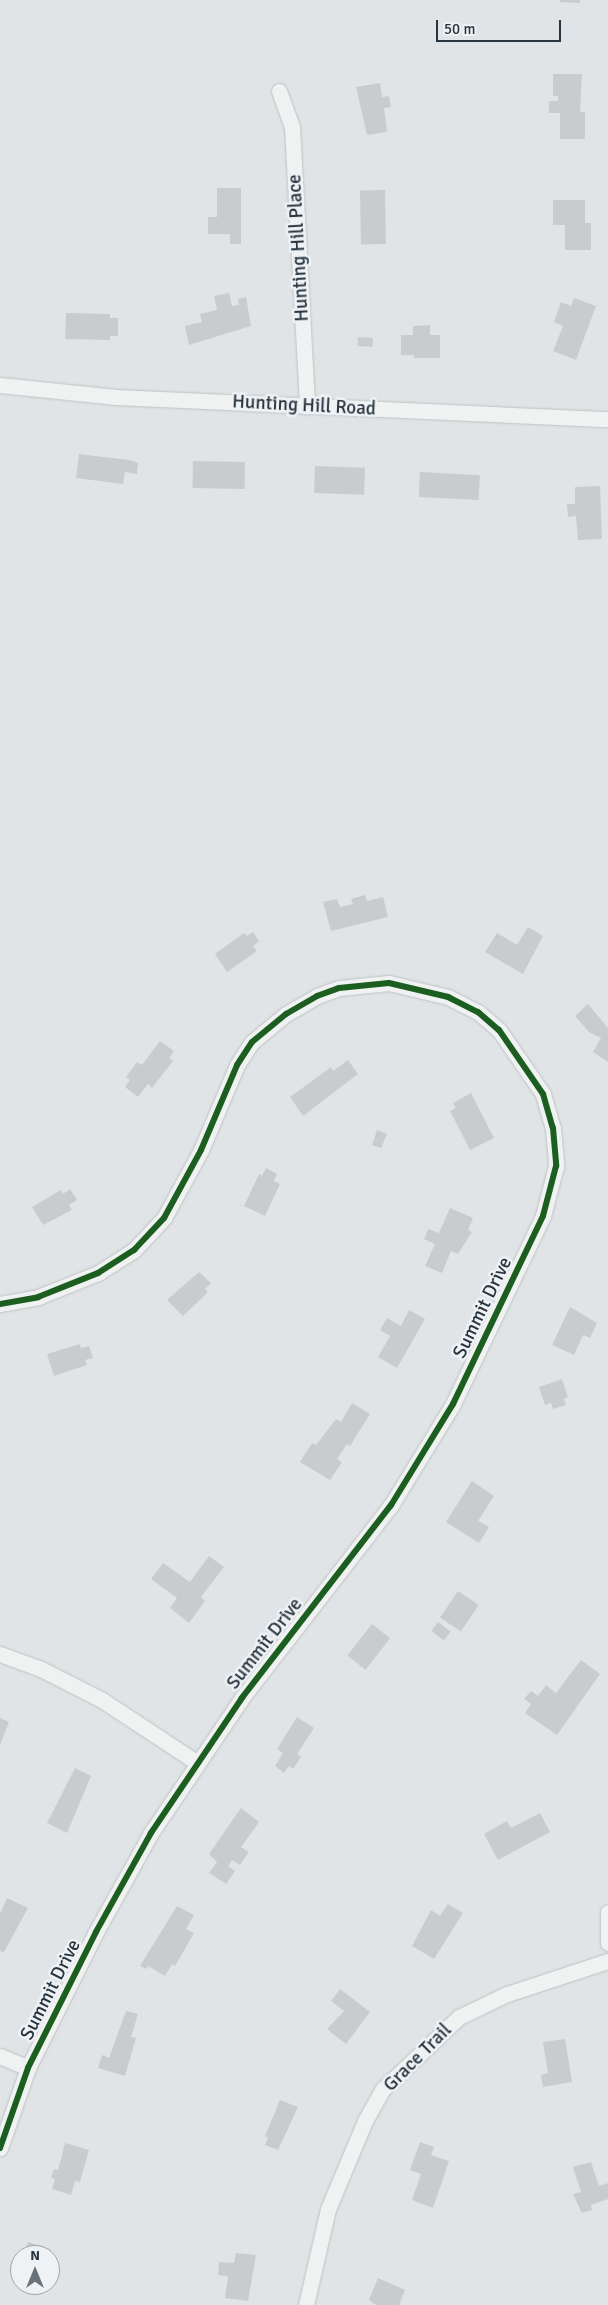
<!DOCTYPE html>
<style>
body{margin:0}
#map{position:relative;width:608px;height:2305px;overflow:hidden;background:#e1e4e6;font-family:Signika,sans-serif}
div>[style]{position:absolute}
.building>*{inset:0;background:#c9ccce;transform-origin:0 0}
.roads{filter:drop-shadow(0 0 1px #bfc2c4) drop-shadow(0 0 1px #bfc2c4)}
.minor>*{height:15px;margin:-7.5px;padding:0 7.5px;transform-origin:7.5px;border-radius:7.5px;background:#f0f2f2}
.cycleway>*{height:6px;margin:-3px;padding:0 3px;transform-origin:3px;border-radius:3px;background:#1b5e20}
span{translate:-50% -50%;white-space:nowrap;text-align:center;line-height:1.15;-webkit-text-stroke:5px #eef2f5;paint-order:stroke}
.street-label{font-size:19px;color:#28343e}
.north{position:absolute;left:10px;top:2245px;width:50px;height:50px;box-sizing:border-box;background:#eef2f5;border:1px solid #9fa6ac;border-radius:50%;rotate:0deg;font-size:14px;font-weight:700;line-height:20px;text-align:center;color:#28343e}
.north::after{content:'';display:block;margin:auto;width:18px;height:22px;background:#697279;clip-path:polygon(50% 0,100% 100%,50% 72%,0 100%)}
.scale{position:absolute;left:436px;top:20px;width:125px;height:22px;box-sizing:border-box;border:2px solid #28343e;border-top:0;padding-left:6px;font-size:15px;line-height:18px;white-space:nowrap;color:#28343e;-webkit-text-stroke:4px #eef2f5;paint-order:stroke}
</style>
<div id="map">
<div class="building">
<div style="clip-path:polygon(560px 0,580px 0,580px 3px,560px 2px)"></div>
<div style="clip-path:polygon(553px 74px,582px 74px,580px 112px,585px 112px,585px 139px,560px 139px,560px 113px,549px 113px,549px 101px,558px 101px,558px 96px,553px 96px)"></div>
<div style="clip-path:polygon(380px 83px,382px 97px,389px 96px,391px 107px,384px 108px,387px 132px,367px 135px,356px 87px)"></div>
<div style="clip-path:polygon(217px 188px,241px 188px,241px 244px,230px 244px,230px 234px,208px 234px,208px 217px,217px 217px)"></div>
<div style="left:385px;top:190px;width:54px;height:25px;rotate:89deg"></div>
<div style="clip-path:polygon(553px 200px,585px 200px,585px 223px,591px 223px,591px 250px,565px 250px,565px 225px,553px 225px)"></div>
<div style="clip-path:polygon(229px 293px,232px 306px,239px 305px,238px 299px,246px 297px,251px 326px,189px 345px,185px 326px,202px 322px,200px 314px,217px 310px,214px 296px)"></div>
<div style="clip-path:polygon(574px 298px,596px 306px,576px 360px,553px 351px,563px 326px,554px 322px,561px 302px,571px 306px)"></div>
<div style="clip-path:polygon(66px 313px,110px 314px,110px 318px,118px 318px,118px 336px,110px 336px,110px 340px,65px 339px)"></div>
<div style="clip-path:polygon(430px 325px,430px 335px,440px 335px,440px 358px,414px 358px,414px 355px,401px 355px,401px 335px,413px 335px,413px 326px)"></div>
<div style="left:358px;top:337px;width:15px;height:9px;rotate:4deg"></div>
<div style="clip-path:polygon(79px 454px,129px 460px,138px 463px,137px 474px,125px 472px,123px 484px,76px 478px)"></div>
<div style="left:193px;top:461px;width:52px;height:27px;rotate:1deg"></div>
<div style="left:315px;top:466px;width:50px;height:27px;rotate:2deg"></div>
<div style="left:420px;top:472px;width:60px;height:25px;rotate:3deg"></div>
<div style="clip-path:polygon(600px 486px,602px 539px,578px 540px,576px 516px,568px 517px,567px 504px,575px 504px,575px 487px)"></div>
<div style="clip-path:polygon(365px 895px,367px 901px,383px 897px,388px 917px,331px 931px,323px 902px,337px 899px,340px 907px,353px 904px,351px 899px)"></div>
<div style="clip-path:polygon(528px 927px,543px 936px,523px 974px,485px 952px,497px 933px,517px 945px)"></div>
<div style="clip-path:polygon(253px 932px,259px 941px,253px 946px,257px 951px,227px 972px,215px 954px,244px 933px,247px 936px)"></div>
<div style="clip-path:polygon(588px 1004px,608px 1028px,608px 1062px,593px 1052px,601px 1038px,589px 1032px,575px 1016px)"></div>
<div style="clip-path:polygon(160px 1041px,174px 1051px,169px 1058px,173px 1061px,152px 1088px,148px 1084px,138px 1097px,125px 1087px,130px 1080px,126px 1077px,137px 1062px,142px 1065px)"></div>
<div style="clip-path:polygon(348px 1060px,358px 1074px,303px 1116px,290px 1097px,331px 1067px,333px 1071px)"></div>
<div style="clip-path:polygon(471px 1093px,494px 1138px,470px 1150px,450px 1111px,456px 1108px,453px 1103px)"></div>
<div style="clip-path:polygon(377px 1130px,387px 1134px,381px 1148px,372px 1145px)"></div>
<div style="clip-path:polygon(266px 1168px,277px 1174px,274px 1181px,280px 1184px,265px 1216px,244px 1206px,259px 1174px,262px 1176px)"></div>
<div style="clip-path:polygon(70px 1189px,77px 1200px,69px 1205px,72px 1210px,43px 1225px,32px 1207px,61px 1190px,63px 1194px)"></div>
<div style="clip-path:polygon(450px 1208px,473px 1218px,468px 1230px,472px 1232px,458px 1254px,451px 1251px,442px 1273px,425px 1266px,435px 1244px,424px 1239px,428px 1229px,439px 1233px)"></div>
<div style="clip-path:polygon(199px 1272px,211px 1283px,205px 1289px,208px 1292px,183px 1316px,167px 1300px)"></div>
<div style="clip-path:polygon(570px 1307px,597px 1323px,590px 1338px,583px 1335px,574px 1355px,552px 1345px)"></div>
<div style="clip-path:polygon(409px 1310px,425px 1319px,397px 1368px,378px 1357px,390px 1336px,380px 1330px,387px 1318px,401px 1326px)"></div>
<div style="clip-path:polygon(80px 1344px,81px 1348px,89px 1346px,93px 1358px,85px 1360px,87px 1365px,54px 1376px,47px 1354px)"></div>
<div style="clip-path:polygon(562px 1379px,568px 1397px,564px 1399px,566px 1405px,553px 1409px,551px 1403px,545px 1405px,539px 1387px)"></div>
<div style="clip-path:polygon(352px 1403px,370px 1414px,350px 1446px,347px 1444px,337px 1459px,342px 1462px,330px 1480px,300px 1462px,312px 1443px,316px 1445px,336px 1419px,341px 1422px)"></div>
<div style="clip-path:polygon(472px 1481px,494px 1496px,478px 1521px,489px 1527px,479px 1543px,446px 1522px)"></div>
<div style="clip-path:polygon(209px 1556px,224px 1567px,201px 1597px,205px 1601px,189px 1623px,170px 1608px,177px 1598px,151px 1579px,163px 1563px,190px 1582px)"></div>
<div style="left:458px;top:1591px;width:25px;height:32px;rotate:34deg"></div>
<div style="left:438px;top:1622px;width:16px;height:11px;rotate:38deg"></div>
<div style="left:372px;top:1624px;width:23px;height:40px;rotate:38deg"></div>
<div style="clip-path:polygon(581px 1660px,600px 1674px,557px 1735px,525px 1713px,531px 1704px,524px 1699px,531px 1691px,538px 1696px,546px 1685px,556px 1693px)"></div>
<div style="clip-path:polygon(297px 1717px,314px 1728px,297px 1754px,301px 1757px,293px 1769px,289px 1766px,284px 1773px,275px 1766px,283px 1753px,277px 1749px)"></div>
<div style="clip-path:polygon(0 1718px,9px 1722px,0 1745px)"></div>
<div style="clip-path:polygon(75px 1768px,91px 1776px,67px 1833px,47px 1823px)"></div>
<div style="clip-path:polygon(241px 1808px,259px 1822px,241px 1847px,249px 1852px,240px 1865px,232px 1860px,228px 1866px,235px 1871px,226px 1884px,209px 1873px,217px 1862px,209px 1854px)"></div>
<div style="clip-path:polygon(540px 1813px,550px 1832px,498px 1860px,484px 1834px,507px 1821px,511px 1828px)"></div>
<div style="clip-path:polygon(7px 1898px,28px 1908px,4px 1952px,0 1951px,0 1914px)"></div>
<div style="clip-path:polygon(448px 1904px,463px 1913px,434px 1959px,412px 1946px,431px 1910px,440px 1916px)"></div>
<div style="clip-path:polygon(177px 1906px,194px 1915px,186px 1929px,194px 1933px,175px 1966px,172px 1964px,165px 1976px,148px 1966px,146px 1969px,140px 1966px)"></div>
<div style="clip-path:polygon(340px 1989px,370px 2012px,346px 2044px,327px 2029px,344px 2011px,331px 2001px)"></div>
<div style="clip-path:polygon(126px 2011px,138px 2014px,131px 2037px,136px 2038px,125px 2076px,98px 2068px,102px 2055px,109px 2058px)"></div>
<div style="clip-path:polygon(565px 2039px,572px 2082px,543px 2087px,541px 2075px,548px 2073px,543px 2042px)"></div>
<div style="clip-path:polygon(280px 2100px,298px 2107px,278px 2150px,265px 2145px,268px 2138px,265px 2136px)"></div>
<div style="clip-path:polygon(420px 2142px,434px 2147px,431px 2155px,449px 2161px,433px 2208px,412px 2200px,421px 2174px,410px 2170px)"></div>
<div style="clip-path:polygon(65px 2143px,89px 2150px,80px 2182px,75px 2181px,71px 2195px,52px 2189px,55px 2179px,51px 2178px,54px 2169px,58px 2170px)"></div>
<div style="clip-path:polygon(591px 2162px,599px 2186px,608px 2183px,608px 2199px,591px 2205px,592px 2210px,582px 2213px,573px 2194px,581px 2192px,573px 2167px)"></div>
<div style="clip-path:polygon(28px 2242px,51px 2249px,49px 2255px,23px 2255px)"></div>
<div style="clip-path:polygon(236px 2253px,256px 2255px,248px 2301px,225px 2298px,228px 2276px,218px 2275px,219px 2262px,234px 2263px)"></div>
<div style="clip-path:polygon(20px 2267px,20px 2285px,14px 2283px)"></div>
<div style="clip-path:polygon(378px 2278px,405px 2290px,399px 2305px,376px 2305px,369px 2300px)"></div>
<div style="clip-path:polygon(22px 2285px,39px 2285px,38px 2290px)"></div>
</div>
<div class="roads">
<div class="minor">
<div style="left:279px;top:91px;width:38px;rotate:70deg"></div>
<div style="left:292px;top:127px;width:280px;rotate:86.9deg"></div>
<div style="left:0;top:385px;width:117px;rotate:5.9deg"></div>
<div style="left:116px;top:397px;width:492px;rotate:2.6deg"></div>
<div style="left:0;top:1304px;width:39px;rotate:-10deg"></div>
<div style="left:38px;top:1297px;width:65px;rotate:-21.8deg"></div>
<div style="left:98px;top:1273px;width:43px;rotate:-32.6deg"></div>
<div style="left:134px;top:1250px;width:44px;rotate:-46.8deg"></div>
<div style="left:164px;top:1218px;width:77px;rotate:-61.4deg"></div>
<div style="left:201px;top:1150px;width:92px;rotate:-67deg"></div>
<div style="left:237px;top:1065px;width:27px;rotate:-57deg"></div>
<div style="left:252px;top:1042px;width:44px;rotate:-39.5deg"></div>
<div style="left:286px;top:1014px;width:36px;rotate:-30deg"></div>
<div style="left:317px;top:996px;width:23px;rotate:-20deg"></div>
<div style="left:339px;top:988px;width:50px;rotate:-5.7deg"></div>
<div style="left:389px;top:983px;width:61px;rotate:13.3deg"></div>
<div style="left:448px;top:997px;width:34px;rotate:27deg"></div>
<div style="left:478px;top:1012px;width:28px;rotate:41deg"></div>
<div style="left:499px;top:1030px;width:78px;rotate:55.5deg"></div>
<div style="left:543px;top:1094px;width:35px;rotate:74deg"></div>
<div style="left:553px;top:1128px;width:38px;rotate:85deg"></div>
<div style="left:556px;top:1166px;width:52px;rotate:104.6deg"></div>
<div style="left:543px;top:1216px;width:208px;rotate:115.6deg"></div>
<div style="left:453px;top:1404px;width:119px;rotate:121.5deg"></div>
<div style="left:391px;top:1505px;width:244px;rotate:127.7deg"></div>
<div style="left:242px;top:1698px;width:163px;rotate:124deg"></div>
<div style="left:151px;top:1833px;width:113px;rotate:119.1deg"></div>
<div style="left:96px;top:1932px;width:152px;rotate:116.6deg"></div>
<div style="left:28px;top:2068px;width:85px;rotate:109.3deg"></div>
<div style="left:0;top:1654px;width:44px;rotate:20.1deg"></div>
<div style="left:41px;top:1669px;width:68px;rotate:26.9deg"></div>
<div style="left:102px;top:1700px;width:113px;rotate:33.4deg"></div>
<div style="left:608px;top:1912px;width:31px;rotate:90deg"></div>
<div style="left:0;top:2056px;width:30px;rotate:23deg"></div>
<div style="left:306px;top:2305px;width:98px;rotate:-77.1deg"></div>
<div style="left:328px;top:2209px;width:95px;rotate:-67.2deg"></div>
<div style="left:365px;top:2121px;width:37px;rotate:-61deg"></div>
<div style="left:383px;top:2089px;width:105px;rotate:-43.5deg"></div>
<div style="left:459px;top:2017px;width:53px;rotate:-25.6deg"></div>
<div style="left:507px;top:1994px;width:106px;rotate:-18.1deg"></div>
</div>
</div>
<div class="cycleway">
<div style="left:0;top:1304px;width:39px;rotate:-10deg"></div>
<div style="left:38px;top:1297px;width:65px;rotate:-21.8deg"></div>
<div style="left:98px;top:1273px;width:43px;rotate:-32.6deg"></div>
<div style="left:134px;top:1250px;width:44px;rotate:-46.8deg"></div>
<div style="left:164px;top:1218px;width:77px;rotate:-61.4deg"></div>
<div style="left:201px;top:1150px;width:92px;rotate:-67deg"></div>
<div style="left:237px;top:1065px;width:27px;rotate:-57deg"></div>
<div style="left:252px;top:1042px;width:44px;rotate:-39.5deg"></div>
<div style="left:286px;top:1014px;width:36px;rotate:-30deg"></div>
<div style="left:317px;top:996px;width:23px;rotate:-20deg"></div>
<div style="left:339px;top:988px;width:50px;rotate:-5.7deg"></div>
<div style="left:389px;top:983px;width:61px;rotate:13.3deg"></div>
<div style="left:448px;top:997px;width:34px;rotate:27deg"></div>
<div style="left:478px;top:1012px;width:28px;rotate:41deg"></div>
<div style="left:499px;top:1030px;width:78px;rotate:55.5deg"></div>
<div style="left:543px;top:1094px;width:35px;rotate:74deg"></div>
<div style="left:553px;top:1128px;width:38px;rotate:85deg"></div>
<div style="left:556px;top:1166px;width:52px;rotate:104.6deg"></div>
<div style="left:543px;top:1216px;width:208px;rotate:115.6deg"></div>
<div style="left:453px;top:1404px;width:119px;rotate:121.5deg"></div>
<div style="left:391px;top:1505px;width:244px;rotate:127.7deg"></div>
<div style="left:242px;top:1698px;width:163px;rotate:124deg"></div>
<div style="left:151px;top:1833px;width:113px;rotate:119.1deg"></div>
<div style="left:96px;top:1932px;width:152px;rotate:116.6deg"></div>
<div style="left:28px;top:2068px;width:85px;rotate:109.3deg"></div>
</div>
<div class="street-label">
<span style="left:299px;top:248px;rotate:-93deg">Hunting Hill Place</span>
<span style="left:304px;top:406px;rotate:3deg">Hunting Hill Road</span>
<span style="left:483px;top:1308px;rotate:-64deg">Summit Drive</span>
<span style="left:265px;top:1644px;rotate:-52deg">Summit Drive</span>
<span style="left:51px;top:1990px;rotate:-63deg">Summit Drive</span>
<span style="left:418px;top:2058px;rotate:-45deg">Grace Trail</span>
</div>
<div class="north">N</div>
<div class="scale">50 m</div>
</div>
